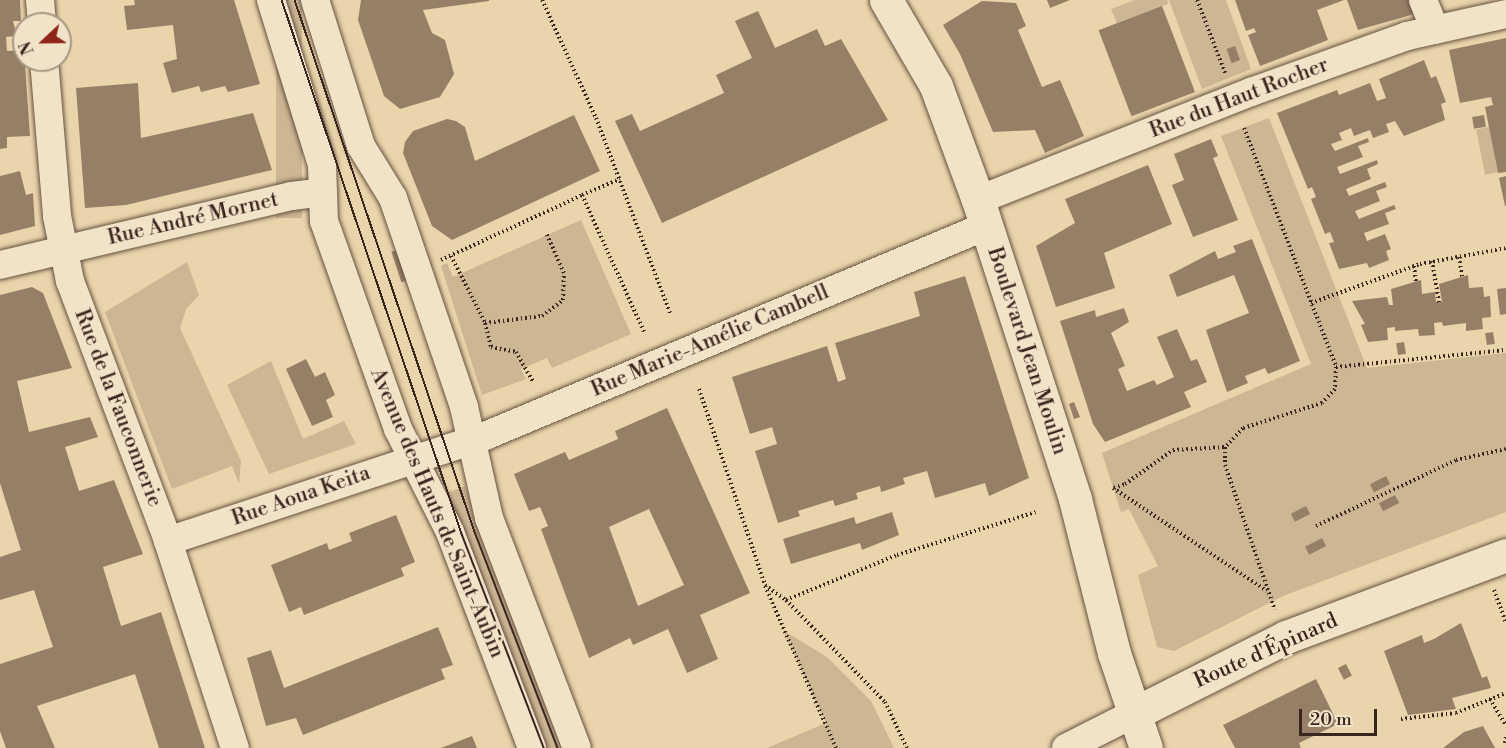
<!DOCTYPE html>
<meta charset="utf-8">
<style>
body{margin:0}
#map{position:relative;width:1506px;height:748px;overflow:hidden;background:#ead4ab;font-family:"Libre Bodoni",serif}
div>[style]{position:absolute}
.green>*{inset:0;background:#ccb693;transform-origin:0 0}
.building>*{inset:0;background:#958067;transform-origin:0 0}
.path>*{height:4px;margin-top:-2px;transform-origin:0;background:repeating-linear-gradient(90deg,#39261e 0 1.5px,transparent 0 4.5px)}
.roads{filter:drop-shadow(0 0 2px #655241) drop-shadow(0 0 2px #655241)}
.minor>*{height:28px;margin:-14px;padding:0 14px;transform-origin:14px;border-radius:14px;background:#f1e3c8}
.secondary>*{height:33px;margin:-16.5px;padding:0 16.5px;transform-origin:16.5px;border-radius:16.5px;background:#f1e3c8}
.tram>*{height:1.5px;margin:-0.75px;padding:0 0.75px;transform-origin:0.75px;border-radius:0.75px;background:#39261e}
span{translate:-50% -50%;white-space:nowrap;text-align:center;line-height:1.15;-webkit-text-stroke:4.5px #f1e3c8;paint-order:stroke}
.street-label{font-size:21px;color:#39261e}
.north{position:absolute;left:12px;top:12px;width:60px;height:60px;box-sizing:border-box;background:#f1e3c8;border:2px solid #a79784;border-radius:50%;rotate:248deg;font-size:16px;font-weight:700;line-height:24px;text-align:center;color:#39261e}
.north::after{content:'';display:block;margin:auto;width:21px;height:27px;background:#8f2418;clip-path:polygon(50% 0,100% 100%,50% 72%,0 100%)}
.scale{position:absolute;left:1299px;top:709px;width:78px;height:27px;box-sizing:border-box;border:3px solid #39261e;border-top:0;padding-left:8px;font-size:18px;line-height:21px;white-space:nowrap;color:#39261e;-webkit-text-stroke:4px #f1e3c8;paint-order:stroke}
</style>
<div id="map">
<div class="green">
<div style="left:276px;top:0;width:26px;height:218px"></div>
<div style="clip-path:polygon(1135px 0,1167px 0,1168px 4px,1117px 23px,1111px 9px)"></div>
<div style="clip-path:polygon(1169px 0,1226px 0,1251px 69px,1202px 89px)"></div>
<div style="clip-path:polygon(1269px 118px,1367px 368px,1506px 353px,1506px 512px,1283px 596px,1174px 651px,1157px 647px,1138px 575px,1158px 566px,1129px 509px,1121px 512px,1102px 453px,1311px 364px,1221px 136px)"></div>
<div style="left:1489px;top:127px;width:46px;height:13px;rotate:79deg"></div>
<div style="clip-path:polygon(581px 220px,631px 334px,552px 368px,547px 358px,521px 369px,526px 379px,482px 395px,441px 266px,447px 263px,453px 277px)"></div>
<div style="clip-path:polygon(187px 262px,199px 295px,186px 309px,180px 328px,241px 461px,239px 484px,232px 466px,172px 489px,105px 312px)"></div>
<div style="clip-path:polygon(271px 361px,303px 439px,344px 421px,356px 444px,269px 474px,227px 385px)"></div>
<div style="clip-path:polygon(465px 486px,511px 610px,565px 748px,538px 748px,441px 495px)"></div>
<div style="clip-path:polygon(783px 630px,827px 657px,871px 701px,894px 748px,767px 748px,826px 723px)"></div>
</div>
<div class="building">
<div style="clip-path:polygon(0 0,20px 0,21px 21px,13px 21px,17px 36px,6px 37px,7px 51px,24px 50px,30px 136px,7px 137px,7px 148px,0 149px)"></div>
<div style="clip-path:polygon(134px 0,234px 0,260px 84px,228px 92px,225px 86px,201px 92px,199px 86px,172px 93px,163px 63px,177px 59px,173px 25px,127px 30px,124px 6px,135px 5px)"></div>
<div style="clip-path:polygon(361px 0,489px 0,489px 1px,423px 10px,432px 33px,445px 40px,454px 74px,440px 97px,400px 109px,384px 96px,358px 20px)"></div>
<div style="clip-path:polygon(1047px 0,1070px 0,1050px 8px)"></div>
<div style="clip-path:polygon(1235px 0,1344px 0,1317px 10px,1328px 40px,1260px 66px,1248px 35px,1256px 32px,1254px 28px,1246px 31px)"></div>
<div style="clip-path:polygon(1347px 0,1413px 0,1418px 13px,1358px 30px)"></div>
<div style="clip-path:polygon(982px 1px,1016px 3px,1026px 26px,1018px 30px,1042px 87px,1060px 80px,1084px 136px,1045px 153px,1035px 130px,993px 132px,960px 54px,943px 25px)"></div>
<div style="left:1162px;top:6px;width:92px;height:68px;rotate:69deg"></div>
<div style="clip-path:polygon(758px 11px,775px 48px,817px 29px,825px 46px,841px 39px,888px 120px,662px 223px,615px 121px,632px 114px,640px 131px,724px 93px,716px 75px,752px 58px,735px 21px)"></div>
<div style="clip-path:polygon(1506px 38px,1506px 172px,1498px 173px,1485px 107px,1493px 105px,1491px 97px,1460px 103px,1449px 50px)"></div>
<div style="left:1235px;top:46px;width:15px;height:9px;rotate:70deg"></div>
<div style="clip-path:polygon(1424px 60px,1431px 78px,1436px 76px,1446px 102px,1441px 104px,1445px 120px,1404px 136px,1395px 121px,1386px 124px,1389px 132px,1373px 138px,1370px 130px,1354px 136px,1351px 128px,1339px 133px,1342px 140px,1331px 144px,1335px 151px,1368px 138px,1369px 142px,1358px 146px,1363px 157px,1337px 167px,1340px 174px,1377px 160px,1378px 164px,1367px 169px,1371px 179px,1346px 189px,1349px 196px,1385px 182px,1387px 187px,1376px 191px,1380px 201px,1355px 211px,1359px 219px,1394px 205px,1396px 209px,1385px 213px,1389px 224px,1364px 233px,1367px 241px,1385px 234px,1391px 249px,1386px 251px,1389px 260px,1369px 268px,1367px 263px,1339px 269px,1329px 243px,1334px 242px,1330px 232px,1325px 234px,1311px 199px,1316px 197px,1312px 187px,1308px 189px,1277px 113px,1337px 90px,1339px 95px,1370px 83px,1377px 101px,1386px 98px,1379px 79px)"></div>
<div style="clip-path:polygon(138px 83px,141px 138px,253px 113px,272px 170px,126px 205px,85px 208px,76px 88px)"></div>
<div style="clip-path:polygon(574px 115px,600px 171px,452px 240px,432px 226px,403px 153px,405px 142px,413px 131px,447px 119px,456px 121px,465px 127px,475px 161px)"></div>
<div style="left:1484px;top:115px;width:12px;height:12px;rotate:81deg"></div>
<div style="clip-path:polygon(1211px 139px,1218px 156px,1213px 158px,1238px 220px,1193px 237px,1172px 185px,1184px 180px,1174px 154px)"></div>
<div style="clip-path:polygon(1148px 165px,1172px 224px,1104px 253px,1115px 288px,1056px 307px,1036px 246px,1075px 223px,1065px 199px)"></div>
<div style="clip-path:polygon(20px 171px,26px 195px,33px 193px,35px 226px,0 235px,0 176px)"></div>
<div style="clip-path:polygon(1506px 176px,1506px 206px,1505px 206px,1499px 178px)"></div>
<div style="clip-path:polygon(1252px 239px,1300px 361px,1268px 374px,1265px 368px,1245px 376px,1248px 383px,1227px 392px,1206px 330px,1249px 313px,1234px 275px,1177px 297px,1169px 275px,1215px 251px,1218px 259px,1236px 252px,1233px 246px)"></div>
<div style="left:400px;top:249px;width:32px;height:9px;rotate:72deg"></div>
<div style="clip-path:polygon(1468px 275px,1469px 288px,1483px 287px,1484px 297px,1490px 296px,1491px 317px,1482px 318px,1483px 329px,1466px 331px,1466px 323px,1443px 326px,1442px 322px,1434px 323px,1435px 335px,1419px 336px,1418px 329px,1395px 331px,1395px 327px,1387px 328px,1388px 340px,1368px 342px,1361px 325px,1365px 324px,1352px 301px,1387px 297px,1389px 305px,1393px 305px,1391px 289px,1421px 280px,1422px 294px,1435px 292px,1436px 302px,1442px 302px,1439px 284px)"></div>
<div style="clip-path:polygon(965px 276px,1029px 478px,989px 496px,985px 483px,935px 498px,927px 471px,903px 478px,905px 484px,881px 492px,880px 486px,856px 493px,858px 499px,835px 506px,833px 500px,798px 511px,800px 516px,778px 523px,755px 451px,777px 444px,772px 427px,750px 434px,732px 377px,827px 346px,838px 382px,846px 379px,835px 343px,920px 316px,914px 292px)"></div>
<div style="clip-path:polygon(32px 287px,43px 293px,72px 368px,17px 381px,29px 432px,90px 417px,98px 437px,65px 447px,79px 491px,114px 480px,143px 554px,103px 567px,121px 626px,161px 612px,205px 748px,159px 748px,135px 674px,37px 706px,55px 748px,6px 748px,0 731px,0 664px,53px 647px,34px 590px,0 600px,0 557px,21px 550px,0 483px,0 295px)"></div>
<div style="clip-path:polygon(1506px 288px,1506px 314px,1500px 315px,1497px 289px)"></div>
<div style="clip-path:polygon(1124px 308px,1129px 322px,1111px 333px,1125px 366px,1118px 369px,1127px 391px,1154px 380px,1157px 385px,1174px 377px,1157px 337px,1177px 329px,1191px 361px,1197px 359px,1207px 382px,1184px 392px,1191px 407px,1105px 442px,1093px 424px,1060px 321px,1095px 310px,1096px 317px)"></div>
<div style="left:1493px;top:332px;width:12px;height:8px;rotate:81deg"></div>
<div style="left:1404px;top:342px;width:12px;height:8px;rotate:81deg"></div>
<div style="clip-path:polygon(306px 359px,315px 377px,325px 372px,335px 395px,326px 400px,333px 417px,312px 426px,286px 369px)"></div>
<div style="clip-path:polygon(1074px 402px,1080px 417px,1074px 419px,1069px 404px)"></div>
<div style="clip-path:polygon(evenodd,667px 408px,750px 593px,700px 615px,718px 659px,687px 673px,668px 629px,633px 645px,630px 638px,589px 658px,541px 529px,548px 526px,540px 507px,529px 511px,514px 474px,565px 452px,569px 460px,618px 439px,615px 431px,667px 408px,649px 509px,684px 585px,638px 606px,609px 527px,649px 509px)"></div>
<div style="left:1386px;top:476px;width:9px;height:18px;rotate:63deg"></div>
<div style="left:1395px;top:495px;width:9px;height:18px;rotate:63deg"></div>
<div style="left:1306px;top:506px;width:9px;height:17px;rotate:63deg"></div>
<div style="clip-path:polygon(892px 512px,899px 535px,862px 550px,860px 543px,791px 564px,783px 539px,854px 517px,856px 524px)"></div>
<div style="clip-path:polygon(396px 515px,415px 562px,401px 568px,404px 576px,304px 615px,301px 607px,289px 612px,271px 565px,327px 543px,329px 550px,352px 541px,349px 533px)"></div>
<div style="left:1322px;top:538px;width:9px;height:19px;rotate:63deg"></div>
<div style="clip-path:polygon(1461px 623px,1482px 678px,1487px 676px,1491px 688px,1452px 698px,1456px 709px,1408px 715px,1384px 651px,1422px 635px,1424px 643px,1434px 639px)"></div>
<div style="clip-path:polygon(438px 627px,453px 665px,441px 669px,445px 679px,303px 735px,296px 718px,266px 726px,247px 658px,271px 650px,284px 688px)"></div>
<div style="left:1346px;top:664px;width:13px;height:9px;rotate:63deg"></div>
<div style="clip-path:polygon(1316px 679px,1338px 724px,1299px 743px,1301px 748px,1235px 748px,1223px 725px)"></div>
<div style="clip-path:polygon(1483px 726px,1495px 748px,1443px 748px,1464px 732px)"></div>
<div style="clip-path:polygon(472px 736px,477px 748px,441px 748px)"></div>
</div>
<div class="path">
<div style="left:542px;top:0;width:130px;rotate:65.4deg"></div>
<div style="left:596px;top:118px;width:209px;rotate:69.2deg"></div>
<div style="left:1197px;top:0;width:80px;rotate:68.9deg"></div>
<div style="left:1244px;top:128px;width:256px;rotate:68.9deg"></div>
<div style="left:1336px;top:367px;width:22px;rotate:93deg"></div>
<div style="left:1335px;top:389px;width:19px;rotate:133deg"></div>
<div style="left:1322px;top:403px;width:83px;rotate:162.4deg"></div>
<div style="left:1243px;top:428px;width:26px;rotate:133deg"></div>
<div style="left:1225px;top:447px;width:18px;rotate:90deg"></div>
<div style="left:1225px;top:465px;width:153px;rotate:71deg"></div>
<div style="left:582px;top:195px;width:41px;rotate:-22.8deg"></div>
<div style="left:451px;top:256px;width:75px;rotate:63.1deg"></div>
<div style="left:485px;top:323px;width:25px;rotate:76deg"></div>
<div style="left:491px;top:347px;width:25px;rotate:11deg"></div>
<div style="left:516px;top:352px;width:34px;rotate:60deg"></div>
<div style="left:1459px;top:257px;width:20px;rotate:81deg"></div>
<div style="left:441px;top:260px;width:155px;rotate:-24.7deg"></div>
<div style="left:582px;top:195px;width:153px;rotate:65.6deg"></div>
<div style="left:1432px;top:261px;width:42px;rotate:80.3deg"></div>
<div style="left:1414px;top:266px;width:16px;rotate:83deg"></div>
<div style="left:1311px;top:303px;width:116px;rotate:-19.7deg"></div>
<div style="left:1420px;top:264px;width:87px;rotate:-10.5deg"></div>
<div style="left:485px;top:323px;width:57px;rotate:-7deg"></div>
<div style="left:542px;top:316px;width:26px;rotate:-37deg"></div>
<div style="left:563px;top:300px;width:27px;rotate:-88deg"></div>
<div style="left:564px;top:273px;width:42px;rotate:-114.1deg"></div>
<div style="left:1336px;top:367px;width:171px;rotate:-5.7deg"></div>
<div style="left:699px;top:389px;width:207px;rotate:71.4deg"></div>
<div style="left:765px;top:585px;width:26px;rotate:36deg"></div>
<div style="left:786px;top:600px;width:142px;rotate:45.9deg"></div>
<div style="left:885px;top:702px;width:51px;rotate:64.4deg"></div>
<div style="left:1113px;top:488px;width:185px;rotate:33.8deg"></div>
<div style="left:1114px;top:488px;width:12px;rotate:-20deg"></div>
<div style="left:1125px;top:484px;width:59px;rotate:-35.3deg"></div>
<div style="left:1173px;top:450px;width:52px;rotate:-3.3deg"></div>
<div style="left:1316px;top:526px;width:155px;rotate:-25.2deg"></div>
<div style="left:1456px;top:460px;width:51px;rotate:-12.4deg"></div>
<div style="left:765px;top:586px;width:177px;rotate:66.3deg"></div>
<div style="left:1494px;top:590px;width:35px;rotate:70deg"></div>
<div style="left:786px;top:600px;width:120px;rotate:-22.1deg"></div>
<div style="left:897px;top:555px;width:145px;rotate:-17.2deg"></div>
<div style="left:1490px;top:699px;width:31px;rotate:59deg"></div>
<div style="left:1401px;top:719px;width:55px;rotate:-6.2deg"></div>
<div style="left:1456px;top:713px;width:54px;rotate:-21.8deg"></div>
<div style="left:1505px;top:743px;width:7px;rotate:-82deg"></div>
</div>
<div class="roads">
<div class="minor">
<div style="left:40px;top:0;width:24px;rotate:85deg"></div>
<div style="left:271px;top:0;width:173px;rotate:72.8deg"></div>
<div style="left:322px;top:165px;width:56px;rotate:88deg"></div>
<div style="left:324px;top:221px;width:221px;rotate:70.4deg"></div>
<div style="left:398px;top:429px;width:115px;rotate:63.2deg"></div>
<div style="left:450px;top:532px;width:231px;rotate:69.2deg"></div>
<div style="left:315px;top:0;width:153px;rotate:72.5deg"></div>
<div style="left:361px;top:146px;width:61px;rotate:58.4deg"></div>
<div style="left:393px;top:198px;width:221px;rotate:71.2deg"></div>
<div style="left:464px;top:407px;width:114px;rotate:77.3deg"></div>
<div style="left:489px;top:518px;width:246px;rotate:69.1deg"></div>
<div style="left:1423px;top:0;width:32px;rotate:68deg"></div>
<div style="left:44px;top:60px;width:157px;rotate:85.2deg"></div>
<div style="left:57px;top:216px;width:66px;rotate:78.7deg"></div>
<div style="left:70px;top:281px;width:278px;rotate:69.3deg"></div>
<div style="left:168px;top:541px;width:218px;rotate:72.1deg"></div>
<div style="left:978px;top:200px;width:294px;rotate:-21.6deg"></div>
<div style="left:1251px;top:92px;width:166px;rotate:-19.7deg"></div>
<div style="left:1407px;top:36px;width:101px;rotate:-12.5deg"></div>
<div style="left:0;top:265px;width:300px;rotate:-13.3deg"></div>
<div style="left:292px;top:196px;width:31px;rotate:-7deg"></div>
<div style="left:168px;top:541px;width:334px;rotate:-18.3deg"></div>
<div style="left:485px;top:436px;width:543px;rotate:-22.74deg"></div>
<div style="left:1066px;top:748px;width:75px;rotate:-26.9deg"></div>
</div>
<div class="secondary">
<div style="left:886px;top:0;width:99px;rotate:59.8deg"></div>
<div style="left:936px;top:86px;width:121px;rotate:69.8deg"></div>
<div style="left:978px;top:200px;width:314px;rotate:72deg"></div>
<div style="left:1075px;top:499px;width:159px;rotate:75.8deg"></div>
<div style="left:1114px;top:653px;width:100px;rotate:71.4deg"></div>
<div style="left:1133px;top:714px;width:171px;rotate:-26.7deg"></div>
<div style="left:1286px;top:637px;width:235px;rotate:-20.4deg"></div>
</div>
</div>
<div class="tram">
<div style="left:282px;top:0;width:564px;rotate:71.37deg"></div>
<div style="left:462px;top:534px;width:229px;rotate:69deg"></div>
<div style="left:295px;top:0;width:562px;rotate:71.31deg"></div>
<div style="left:475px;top:532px;width:231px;rotate:69deg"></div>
</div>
<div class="street-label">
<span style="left:1239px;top:98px;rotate:-21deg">Rue du Haut Rocher</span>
<span style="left:193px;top:219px;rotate:-13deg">Rue André Mornet</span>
<span style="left:710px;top:341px;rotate:-23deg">Rue Marie-Amélie Cambell</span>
<span style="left:1027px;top:351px;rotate:72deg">Boulevard Jean Moulin</span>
<span style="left:118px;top:408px;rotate:69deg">Rue de la Fauconnerie</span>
<span style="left:301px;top:496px;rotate:-19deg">Rue Aoua Keita</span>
<span style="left:437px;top:513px;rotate:67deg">Avenue des Hauts de Saint-Aubin</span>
<span style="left:1266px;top:651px;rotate:-24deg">Route d'Épinard</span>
</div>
<div class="north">N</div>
<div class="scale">20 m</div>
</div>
